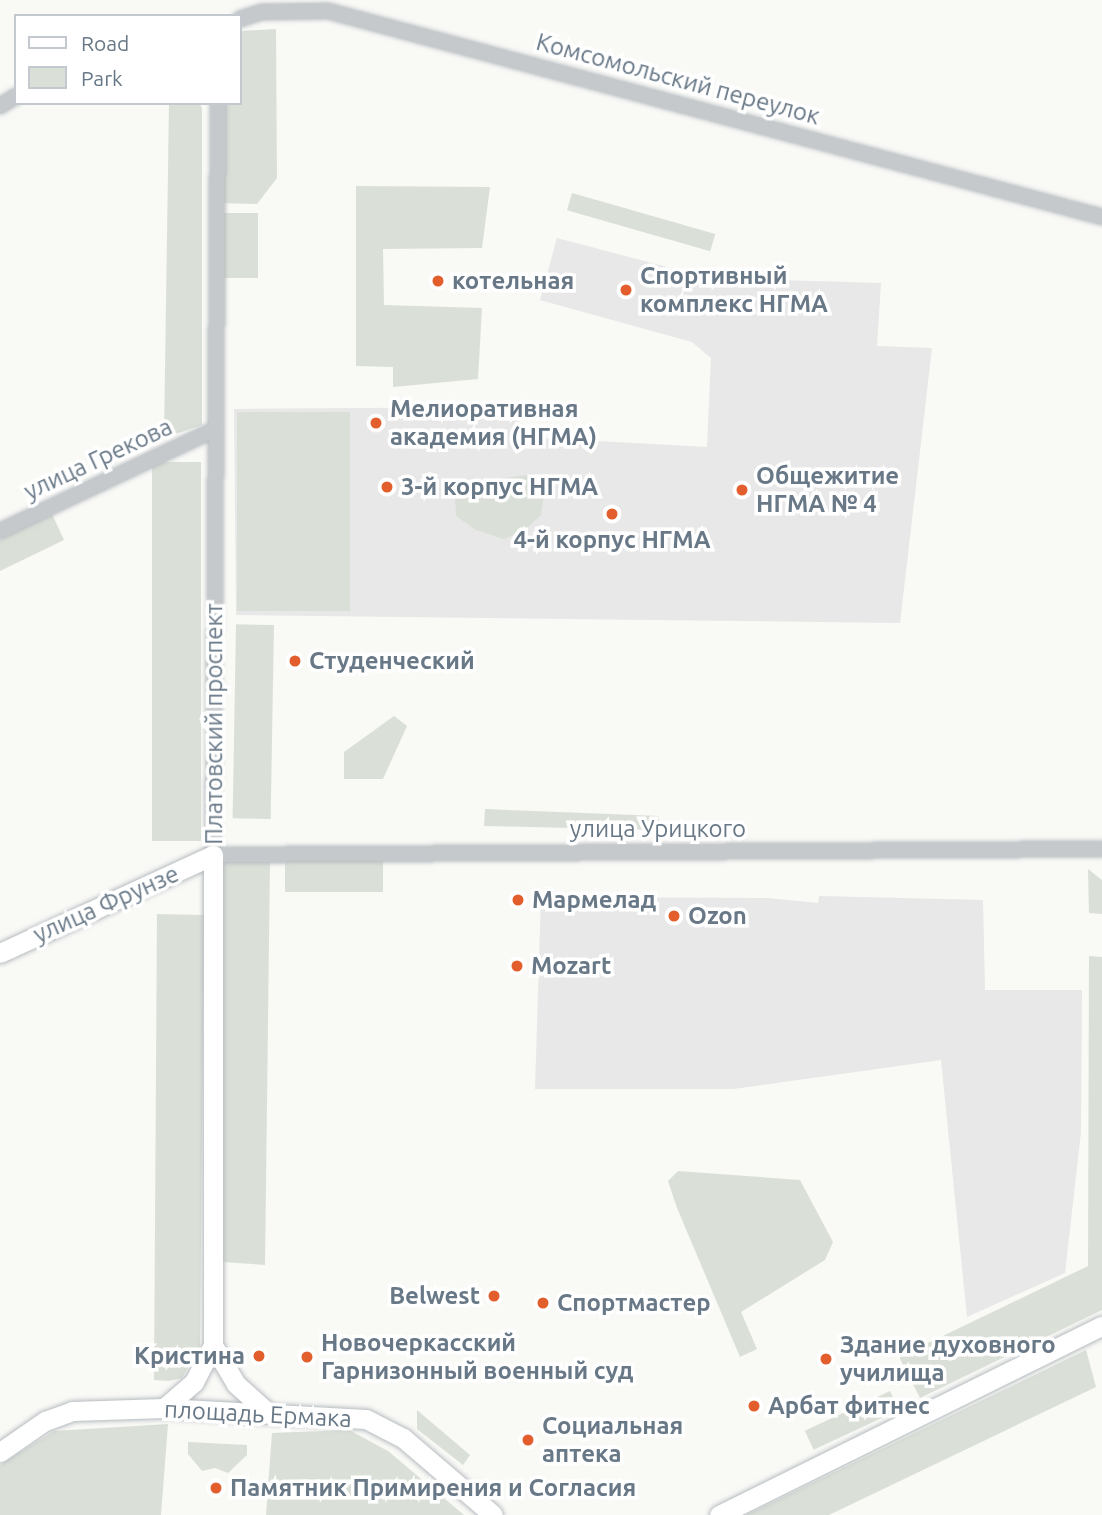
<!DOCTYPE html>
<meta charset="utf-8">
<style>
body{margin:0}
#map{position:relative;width:1102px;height:1515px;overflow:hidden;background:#f9f9f6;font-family:Ubuntu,sans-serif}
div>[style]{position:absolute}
.built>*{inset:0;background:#e7e8e7}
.green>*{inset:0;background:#dae0d7;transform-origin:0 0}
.roads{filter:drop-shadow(0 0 2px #b7bcc1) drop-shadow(0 0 2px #b7bcc1)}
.street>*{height:14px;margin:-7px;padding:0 7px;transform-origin:7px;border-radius:7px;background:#c5c9cc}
.secondary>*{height:19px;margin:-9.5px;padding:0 9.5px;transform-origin:9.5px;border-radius:9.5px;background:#fff}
.dots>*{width:19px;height:19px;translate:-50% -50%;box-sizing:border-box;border:4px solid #fff;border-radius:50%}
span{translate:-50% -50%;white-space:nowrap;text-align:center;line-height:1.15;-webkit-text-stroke:7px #fff;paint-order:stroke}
.street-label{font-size:24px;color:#687887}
.poi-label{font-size:24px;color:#687887;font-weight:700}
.left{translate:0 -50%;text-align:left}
.right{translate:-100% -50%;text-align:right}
.legend{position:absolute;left:14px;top:14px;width:228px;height:91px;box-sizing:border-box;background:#fff;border:2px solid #c3c9cf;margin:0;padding:9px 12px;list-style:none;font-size:21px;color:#687887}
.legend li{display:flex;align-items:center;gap:14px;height:35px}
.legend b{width:35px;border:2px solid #c3c9cf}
</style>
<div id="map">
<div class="built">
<div style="clip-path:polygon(557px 238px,709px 278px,881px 283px,877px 346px,932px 348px,900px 623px,236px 615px,234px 409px,514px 407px,523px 437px,707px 447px,711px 358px,692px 342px,540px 300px)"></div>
<div style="clip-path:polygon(819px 896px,983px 900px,985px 990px,1082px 990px,1081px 1132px,1065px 1273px,967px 1317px,941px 1060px,733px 1089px,535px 1089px,541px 897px,767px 898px,818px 903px)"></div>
</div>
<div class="green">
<div style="clip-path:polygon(276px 29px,277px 178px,257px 204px,220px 203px,221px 103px,240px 103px,240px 31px)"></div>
<div style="clip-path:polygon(169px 103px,199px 103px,202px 108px,202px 425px,164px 438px)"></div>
<div style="clip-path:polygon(356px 186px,490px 187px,482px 248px,383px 249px,384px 305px,482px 308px,478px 379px,393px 387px,393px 367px,356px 366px)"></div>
<div style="left:572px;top:193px;width:149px;height:18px;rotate:16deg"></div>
<div style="left:219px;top:213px;width:39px;height:65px"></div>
<div style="left:237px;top:412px;width:113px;height:199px"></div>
<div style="left:201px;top:462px;width:379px;height:49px;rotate:90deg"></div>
<div style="clip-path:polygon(534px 474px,545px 486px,541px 515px,525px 530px,504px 539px,476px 530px,456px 516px,455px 496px,474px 482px)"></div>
<div style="clip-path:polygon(52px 514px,64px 540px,0 571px,0 539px)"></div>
<div style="left:274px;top:625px;width:194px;height:38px;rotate:91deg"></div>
<div style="clip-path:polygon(394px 716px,407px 726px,383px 779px,344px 779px,344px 752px)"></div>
<div style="clip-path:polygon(485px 809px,659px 816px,659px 830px,484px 826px)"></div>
<div style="left:383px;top:859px;width:33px;height:98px;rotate:90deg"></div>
<div style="clip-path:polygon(270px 860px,265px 1265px,223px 1262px,221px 862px)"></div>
<div style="clip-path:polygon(1088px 869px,1102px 880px,1102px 914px,1089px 913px)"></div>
<div style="clip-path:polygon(157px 914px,204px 915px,200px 1346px,182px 1378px,169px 1381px,154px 1380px)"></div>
<div style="clip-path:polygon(1089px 956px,1102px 957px,1102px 1310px,920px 1398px,899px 1357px,1088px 1266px)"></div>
<div style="clip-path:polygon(678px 1171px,800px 1180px,833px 1242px,825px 1260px,741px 1312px,757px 1349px,740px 1357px,677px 1208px,668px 1181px)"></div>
<div style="clip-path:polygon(1086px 1350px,1096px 1387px,829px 1515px,746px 1515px)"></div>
<div style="left:890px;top:1391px;width:21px;height:94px;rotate:65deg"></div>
<div style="clip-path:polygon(417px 1410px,470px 1455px,463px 1465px,417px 1429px)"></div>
<div style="clip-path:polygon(168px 1424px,161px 1515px,0 1515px,0 1465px,54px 1431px)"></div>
<div style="clip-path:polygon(349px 1430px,388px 1451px,464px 1515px,266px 1515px,272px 1433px)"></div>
<div style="clip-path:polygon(188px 1442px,247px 1445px,247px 1455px,228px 1473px,215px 1468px,202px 1471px,188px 1454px)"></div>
</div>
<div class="roads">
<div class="street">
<div style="left:240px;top:19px;width:23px;rotate:-18deg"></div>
<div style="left:262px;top:12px;width:66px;rotate:-0.9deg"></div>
<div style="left:328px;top:11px;width:801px;rotate:14.9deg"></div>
<div style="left:218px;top:103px;width:752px;rotate:90.38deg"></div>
<div style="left:213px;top:855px;width:889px;rotate:-0.39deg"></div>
<div style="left:0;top:106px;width:19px;rotate:-32deg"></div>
<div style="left:0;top:531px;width:239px;rotate:-25.3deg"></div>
</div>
<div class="secondary">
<div style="left:0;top:953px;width:234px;rotate:-24.7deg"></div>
<div style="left:213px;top:855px;width:490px;rotate:90deg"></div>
<div style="left:213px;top:1345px;width:42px;rotate:117.2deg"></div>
<div style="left:194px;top:1382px;width:40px;rotate:139deg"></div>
<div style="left:213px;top:1345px;width:45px;rotate:59.5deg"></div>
<div style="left:236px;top:1384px;width:42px;rotate:42.1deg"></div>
<div style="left:0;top:1452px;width:55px;rotate:-34.6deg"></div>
<div style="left:45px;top:1421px;width:29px;rotate:-20deg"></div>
<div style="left:72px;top:1411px;width:92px;rotate:-1.9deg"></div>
<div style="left:164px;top:1408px;width:202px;rotate:3.1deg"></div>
<div style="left:366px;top:1419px;width:42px;rotate:27.2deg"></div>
<div style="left:403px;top:1438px;width:118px;rotate:40.5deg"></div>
<div style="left:719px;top:1515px;width:427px;rotate:-26.3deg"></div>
</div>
</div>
<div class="dots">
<div style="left:438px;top:281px;background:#e25f2d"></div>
<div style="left:626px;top:290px;background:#e25f2d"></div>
<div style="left:376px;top:423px;background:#e25f2d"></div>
<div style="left:387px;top:487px;background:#e25f2d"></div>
<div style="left:742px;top:490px;background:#e25f2d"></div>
<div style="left:612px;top:514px;background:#e25f2d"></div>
<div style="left:295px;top:661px;background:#e25f2d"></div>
<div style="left:518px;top:900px;background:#e25f2d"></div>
<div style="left:674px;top:916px;background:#e25f2d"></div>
<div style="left:517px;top:966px;background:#e25f2d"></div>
<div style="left:494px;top:1296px;background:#e25f2d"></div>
<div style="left:543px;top:1303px;background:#e25f2d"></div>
<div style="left:259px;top:1356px;background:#e25f2d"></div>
<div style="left:307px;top:1357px;background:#e25f2d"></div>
<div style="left:826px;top:1359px;background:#e25f2d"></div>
<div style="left:754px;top:1406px;background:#e25f2d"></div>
<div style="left:528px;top:1440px;background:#e25f2d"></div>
<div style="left:216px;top:1488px;background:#e25f2d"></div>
</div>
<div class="street-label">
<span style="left:678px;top:79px;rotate:15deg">Комсомольский переулок</span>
<span style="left:98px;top:459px;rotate:-25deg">улица Грекова</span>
<span style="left:214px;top:724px;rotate:-90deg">Платовский проспект</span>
<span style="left:658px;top:829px">улица Урицкого</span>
<span style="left:106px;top:904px;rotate:-24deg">улица Фрунзе</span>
<span style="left:258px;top:1414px;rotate:3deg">площадь Ермака</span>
</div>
<div class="poi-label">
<span class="left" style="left:640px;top:290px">Спортивный<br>комплекс НГМА</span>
<span class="left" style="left:452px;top:281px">котельная</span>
<span class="left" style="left:390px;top:423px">Мелиоративная<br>академия (НГМА)</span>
<span class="left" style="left:756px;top:490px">Общежитие<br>НГМА № 4</span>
<span class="left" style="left:401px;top:487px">3-й корпус НГМА</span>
<span style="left:612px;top:540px">4-й корпус НГМА</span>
<span class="left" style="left:309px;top:661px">Студенческий</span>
<span class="left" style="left:532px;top:900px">Мармелад</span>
<span class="left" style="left:688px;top:916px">Ozon</span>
<span class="left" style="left:531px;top:966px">Mozart</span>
<span class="right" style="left:480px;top:1296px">Belwest</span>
<span class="left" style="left:557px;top:1303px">Спортмастер</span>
<span class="left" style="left:321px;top:1357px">Новочеркасский<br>Гарнизонный военный суд</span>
<span class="left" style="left:840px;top:1359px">Здание духовного<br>училища</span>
<span class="right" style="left:245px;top:1356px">Кристина</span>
<span class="left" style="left:768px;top:1406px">Арбат фитнес</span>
<span class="left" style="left:542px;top:1440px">Социальная<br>аптека</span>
<span class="left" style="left:230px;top:1488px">Памятник Примирения и Cогласия</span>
</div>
<ul class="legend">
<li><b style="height:9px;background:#fff"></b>Road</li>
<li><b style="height:19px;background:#dae0d7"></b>Park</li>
</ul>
</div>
